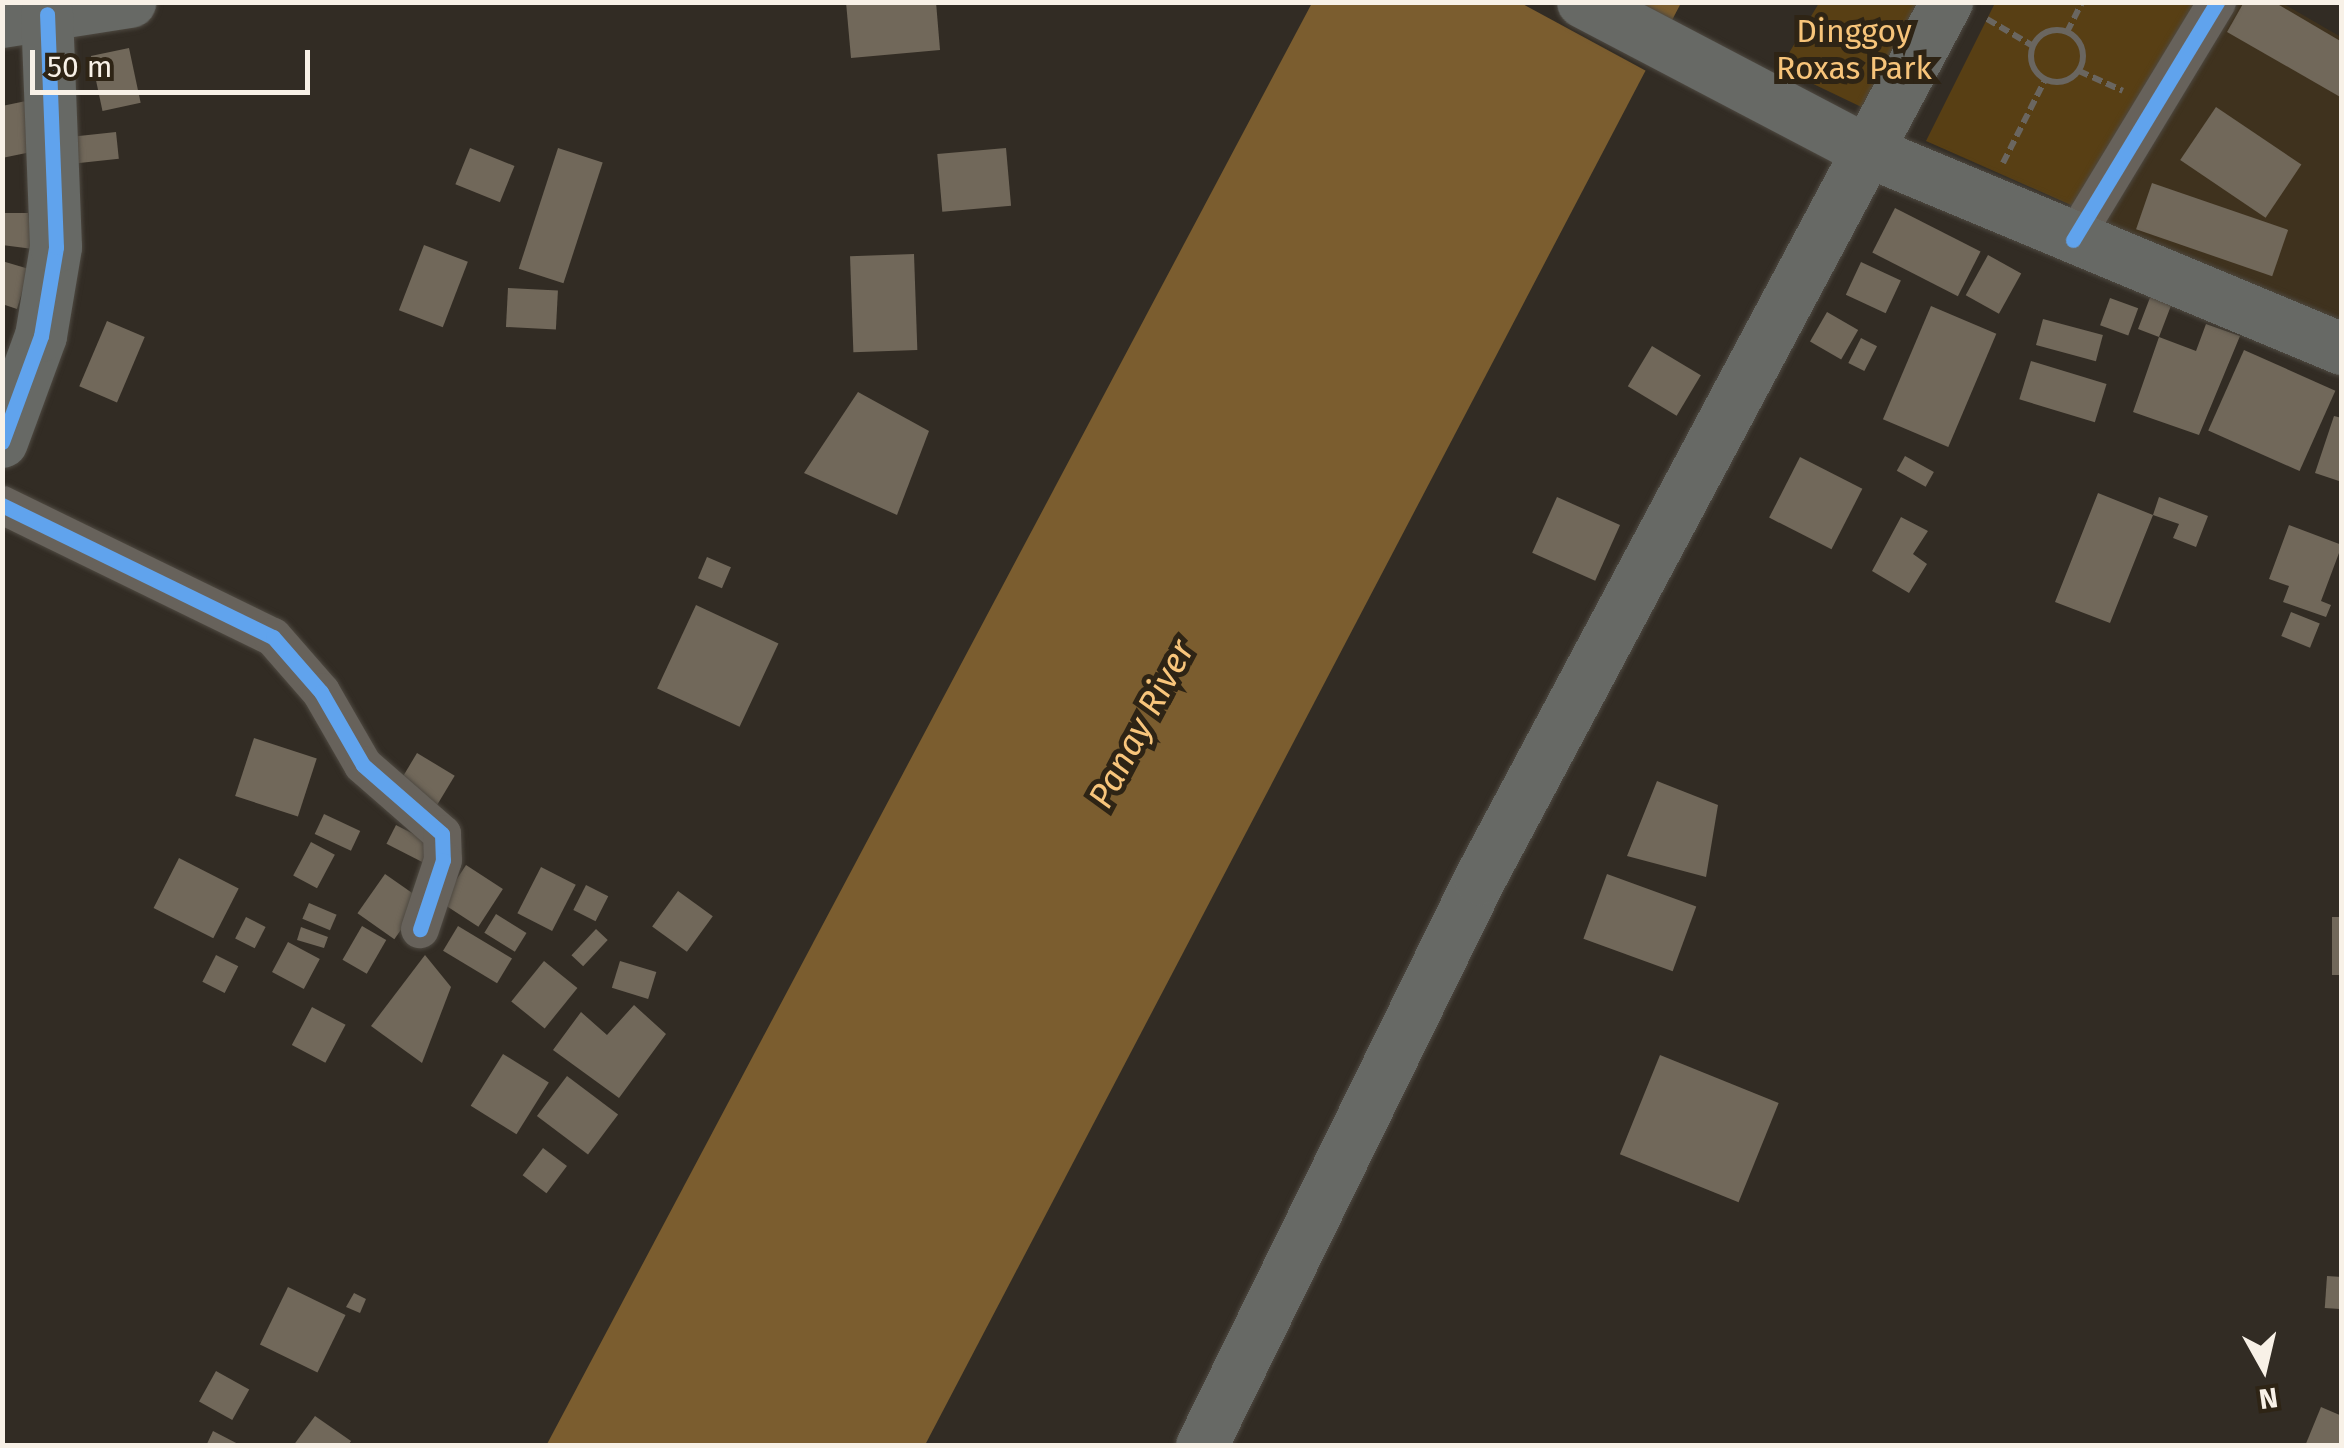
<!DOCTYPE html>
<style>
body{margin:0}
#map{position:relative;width:2344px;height:1448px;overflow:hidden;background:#322c24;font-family:"Fira Sans",sans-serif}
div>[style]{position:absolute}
.built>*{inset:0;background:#3f321e}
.green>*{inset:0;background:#583f14}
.water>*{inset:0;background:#7b5d2f}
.pier>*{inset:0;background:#322c24}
.building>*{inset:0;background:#71685a;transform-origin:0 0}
.path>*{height:6px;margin-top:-3px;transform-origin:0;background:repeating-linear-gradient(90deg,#6a6660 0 10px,transparent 0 15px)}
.path>.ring{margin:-3px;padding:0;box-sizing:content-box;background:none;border:6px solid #6a6660;border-radius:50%}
.roads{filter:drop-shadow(0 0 2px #4e4941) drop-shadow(0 0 2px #4e4941)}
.street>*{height:38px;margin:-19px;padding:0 19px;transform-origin:19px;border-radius:19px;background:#67625b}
.secondary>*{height:52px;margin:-26px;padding:0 26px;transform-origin:26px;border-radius:26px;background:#676965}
.cycleway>*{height:15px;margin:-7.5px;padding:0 7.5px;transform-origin:7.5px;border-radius:7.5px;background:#60a3ed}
span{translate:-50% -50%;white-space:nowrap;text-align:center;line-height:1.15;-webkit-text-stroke:10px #2e2415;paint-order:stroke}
.park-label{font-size:32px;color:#f7c47a}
.water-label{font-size:35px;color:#f8c57b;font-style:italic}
.frame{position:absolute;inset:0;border:5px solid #f8f1e7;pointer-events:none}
.north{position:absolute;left:2214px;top:1318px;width:100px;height:100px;-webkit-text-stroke:8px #2e2415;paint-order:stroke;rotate:172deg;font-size:28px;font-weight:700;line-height:40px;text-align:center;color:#f8f1e7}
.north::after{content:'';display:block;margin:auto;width:35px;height:45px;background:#f8f1e7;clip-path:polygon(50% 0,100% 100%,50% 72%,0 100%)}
.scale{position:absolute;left:30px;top:50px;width:280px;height:45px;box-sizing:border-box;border:5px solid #f8f1e7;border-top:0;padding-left:12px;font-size:30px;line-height:35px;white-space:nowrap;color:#f8f1e7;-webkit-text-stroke:8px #2e2415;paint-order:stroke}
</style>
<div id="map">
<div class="built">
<div style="clip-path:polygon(2234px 3px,2282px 3px,2341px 37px,2341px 328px,2103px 227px)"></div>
</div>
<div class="green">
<div style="clip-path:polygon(1819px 3px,1934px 3px,1876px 114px,1780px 68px)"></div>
<div style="clip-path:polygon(1995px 3px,2195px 3px,2073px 206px,1926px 141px)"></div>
</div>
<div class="water">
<div style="clip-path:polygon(1312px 3px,1681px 3px,925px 1445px,546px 1446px)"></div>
</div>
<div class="pier">
<div style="clip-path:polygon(1521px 3px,1637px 3px,1676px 24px,1650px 73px)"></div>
</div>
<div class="building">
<div style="clip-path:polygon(846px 2px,936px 2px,940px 50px,851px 58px)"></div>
<div style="clip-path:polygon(2244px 2px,2274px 2px,2342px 42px,2342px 98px,2227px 32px)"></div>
<div style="left:129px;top:48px;width:56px;height:39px;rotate:78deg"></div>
<div style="clip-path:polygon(26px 101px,36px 151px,2px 158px,2px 106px)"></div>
<div style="left:2216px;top:107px;width:103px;height:64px;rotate:34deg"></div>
<div style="left:116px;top:132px;width:27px;height:42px;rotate:84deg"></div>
<div style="left:470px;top:148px;width:48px;height:39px;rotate:22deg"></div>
<div style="left:558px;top:148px;width:47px;height:127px;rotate:18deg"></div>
<div style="left:1006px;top:148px;width:58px;height:69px;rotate:85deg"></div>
<div style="left:2152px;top:183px;width:144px;height:49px;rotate:19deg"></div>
<div style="left:1895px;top:208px;width:96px;height:50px;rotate:27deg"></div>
<div style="clip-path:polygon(2px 213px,28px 213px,33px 249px,2px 245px)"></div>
<div style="left:424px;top:245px;width:47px;height:70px;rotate:21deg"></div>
<div style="left:914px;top:254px;width:96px;height:64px;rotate:88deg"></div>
<div style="left:1988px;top:255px;width:38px;height:46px;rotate:29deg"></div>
<div style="clip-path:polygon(2px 261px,29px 269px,17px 309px,2px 304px)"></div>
<div style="left:1861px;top:262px;width:44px;height:36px;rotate:25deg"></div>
<div style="left:508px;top:288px;width:50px;height:39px;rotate:3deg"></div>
<div style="clip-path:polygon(2151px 295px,2172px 303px,2159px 337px,2196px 351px,2206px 324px,2240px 336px,2199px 435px,2133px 412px,2159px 337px,2138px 329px)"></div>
<div style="left:2110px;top:298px;width:30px;height:29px;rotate:20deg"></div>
<div style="left:1931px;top:306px;width:71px;height:123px;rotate:23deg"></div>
<div style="left:1827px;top:312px;width:36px;height:34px;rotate:30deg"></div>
<div style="left:2043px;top:319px;width:62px;height:27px;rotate:15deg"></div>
<div style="left:107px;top:321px;width:41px;height:71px;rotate:23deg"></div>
<div style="left:1861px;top:338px;width:18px;height:28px;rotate:27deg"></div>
<div style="left:1652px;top:346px;width:57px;height:47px;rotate:31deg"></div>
<div style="left:2244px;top:350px;width:100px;height:88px;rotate:24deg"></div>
<div style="left:2031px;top:361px;width:79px;height:40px;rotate:17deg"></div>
<div style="clip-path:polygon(858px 392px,929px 431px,897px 515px,804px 473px)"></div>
<div style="clip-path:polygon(2334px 416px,2342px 418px,2342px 482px,2315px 473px)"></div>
<div style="left:1905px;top:456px;width:33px;height:17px;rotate:29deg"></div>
<div style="left:1800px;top:457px;width:70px;height:68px;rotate:27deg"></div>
<div style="clip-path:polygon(2098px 493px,2153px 515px,2159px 497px,2208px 516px,2196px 547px,2173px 538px,2179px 524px,2153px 515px,2110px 623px,2055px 602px)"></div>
<div style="left:1557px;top:497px;width:69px;height:61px;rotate:24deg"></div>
<div style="clip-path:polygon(1901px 517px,1928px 531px,1913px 554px,1927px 564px,1909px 593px,1872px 571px)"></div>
<div style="clip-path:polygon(2289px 525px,2342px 545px,2321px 601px,2331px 605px,2326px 617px,2283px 602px,2289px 586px,2269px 579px)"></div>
<div style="left:707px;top:557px;width:26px;height:23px;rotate:23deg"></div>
<div style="left:696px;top:605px;width:91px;height:92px;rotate:25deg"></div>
<div style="left:2291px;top:612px;width:31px;height:26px;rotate:22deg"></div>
<div style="left:254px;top:738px;width:66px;height:61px;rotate:18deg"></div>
<div style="left:417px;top:753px;width:44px;height:41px;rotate:31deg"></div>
<div style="clip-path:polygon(1657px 781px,1718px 805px,1706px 877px,1627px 856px)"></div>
<div style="left:324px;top:814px;width:40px;height:22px;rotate:25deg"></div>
<div style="left:396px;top:825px;width:45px;height:21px;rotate:27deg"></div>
<div style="left:311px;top:842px;width:27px;height:38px;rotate:28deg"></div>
<div style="left:179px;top:858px;width:67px;height:56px;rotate:27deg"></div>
<div style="left:466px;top:865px;width:44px;height:45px;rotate:33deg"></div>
<div style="left:541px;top:867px;width:39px;height:52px;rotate:27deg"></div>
<div style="left:385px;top:874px;width:45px;height:48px;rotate:35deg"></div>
<div style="left:1607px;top:874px;width:95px;height:69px;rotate:20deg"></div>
<div style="left:586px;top:885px;width:25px;height:28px;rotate:27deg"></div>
<div style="left:678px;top:891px;width:43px;height:44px;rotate:36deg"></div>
<div style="left:309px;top:903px;width:30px;height:17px;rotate:23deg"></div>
<div style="left:496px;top:914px;width:36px;height:22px;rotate:32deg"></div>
<div style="left:246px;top:917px;width:22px;height:24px;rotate:27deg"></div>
<div style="left:2332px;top:917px;width:10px;height:58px"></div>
<div style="left:362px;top:926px;width:28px;height:39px;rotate:30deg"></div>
<div style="left:458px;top:926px;width:63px;height:29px;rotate:31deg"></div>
<div style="clip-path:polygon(301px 927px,328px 937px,324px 948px,297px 940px)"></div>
<div style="left:596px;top:929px;width:16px;height:36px;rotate:43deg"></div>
<div style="left:288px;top:942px;width:36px;height:34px;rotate:28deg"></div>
<div style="left:216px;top:955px;width:25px;height:30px;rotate:27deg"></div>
<div style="clip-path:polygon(425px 955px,451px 987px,422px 1063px,371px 1026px)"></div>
<div style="left:544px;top:961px;width:43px;height:52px;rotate:39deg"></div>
<div style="left:620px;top:961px;width:38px;height:28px;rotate:17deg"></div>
<div style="clip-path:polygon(634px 1005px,666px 1034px,619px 1098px,553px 1050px,581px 1012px,607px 1035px)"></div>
<div style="left:312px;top:1007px;width:38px;height:43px;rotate:28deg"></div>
<div style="left:503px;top:1054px;width:54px;height:61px;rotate:32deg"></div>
<div style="left:1660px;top:1055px;width:128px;height:107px;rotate:22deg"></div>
<div style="left:567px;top:1076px;width:64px;height:50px;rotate:37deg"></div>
<div style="left:543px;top:1148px;width:30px;height:34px;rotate:37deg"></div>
<div style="left:2327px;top:1276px;width:15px;height:32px;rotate:4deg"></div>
<div style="left:288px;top:1287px;width:64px;height:64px;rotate:26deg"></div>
<div style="clip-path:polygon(354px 1293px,366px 1299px,360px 1313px,346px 1307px)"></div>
<div style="left:216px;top:1371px;width:38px;height:35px;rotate:29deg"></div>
<div style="clip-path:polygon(2321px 1407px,2342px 1416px,2342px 1446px,2305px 1446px)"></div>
<div style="clip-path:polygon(315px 1416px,351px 1441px,348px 1446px,293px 1446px)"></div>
<div style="clip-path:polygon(213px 1431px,242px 1446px,206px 1446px)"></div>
</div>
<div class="path">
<div style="left:1987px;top:19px;width:53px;rotate:30.4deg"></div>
<div class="ring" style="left:2031px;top:30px;width:46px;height:46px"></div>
<div style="left:2067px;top:32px;width:34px;rotate:-63deg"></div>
<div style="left:2079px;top:71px;width:48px;rotate:24.4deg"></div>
<div style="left:2003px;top:163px;width:93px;rotate:-63.2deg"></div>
</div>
<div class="roads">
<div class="street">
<div style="left:2073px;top:240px;width:278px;rotate:-58.8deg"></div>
<div style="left:2px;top:505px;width:301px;rotate:26deg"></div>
<div style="left:273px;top:637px;width:73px;rotate:48.9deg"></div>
<div style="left:321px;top:692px;width:84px;rotate:60.1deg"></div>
<div style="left:363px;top:765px;width:105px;rotate:41.1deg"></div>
<div style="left:442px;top:834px;width:26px;rotate:88deg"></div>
<div style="left:443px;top:860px;width:73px;rotate:108.4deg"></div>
</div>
<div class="secondary">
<div style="left:1583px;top:2px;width:321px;rotate:27.7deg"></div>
<div style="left:1867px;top:151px;width:515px;rotate:22.63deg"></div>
<div style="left:2px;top:22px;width:130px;rotate:-8.9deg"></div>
<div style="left:2px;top:442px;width:113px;rotate:-69.8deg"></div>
<div style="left:41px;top:336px;width:90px;rotate:-80.4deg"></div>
<div style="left:56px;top:247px;width:233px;rotate:-92.2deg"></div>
<div style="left:1202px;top:1446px;width:631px;rotate:-63.88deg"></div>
<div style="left:1480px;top:879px;width:994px;rotate:-61.96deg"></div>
</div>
</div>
<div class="cycleway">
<div style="left:2073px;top:240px;width:278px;rotate:-58.8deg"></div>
<div style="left:2px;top:442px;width:113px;rotate:-69.8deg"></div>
<div style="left:41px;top:336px;width:90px;rotate:-80.4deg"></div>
<div style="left:56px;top:247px;width:233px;rotate:-92.2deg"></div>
<div style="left:2px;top:505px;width:301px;rotate:26deg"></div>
<div style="left:273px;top:637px;width:73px;rotate:48.9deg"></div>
<div style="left:321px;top:692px;width:84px;rotate:60.1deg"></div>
<div style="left:363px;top:765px;width:105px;rotate:41.1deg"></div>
<div style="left:442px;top:834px;width:26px;rotate:88deg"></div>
<div style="left:443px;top:860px;width:73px;rotate:108.4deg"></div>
</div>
<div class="park-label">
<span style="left:1854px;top:50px">Dinggoy<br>Roxas Park</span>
</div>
<div class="water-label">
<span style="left:1141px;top:724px;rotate:-62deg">Panay River</span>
</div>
<div class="frame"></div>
<div class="north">N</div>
<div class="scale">50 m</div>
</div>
